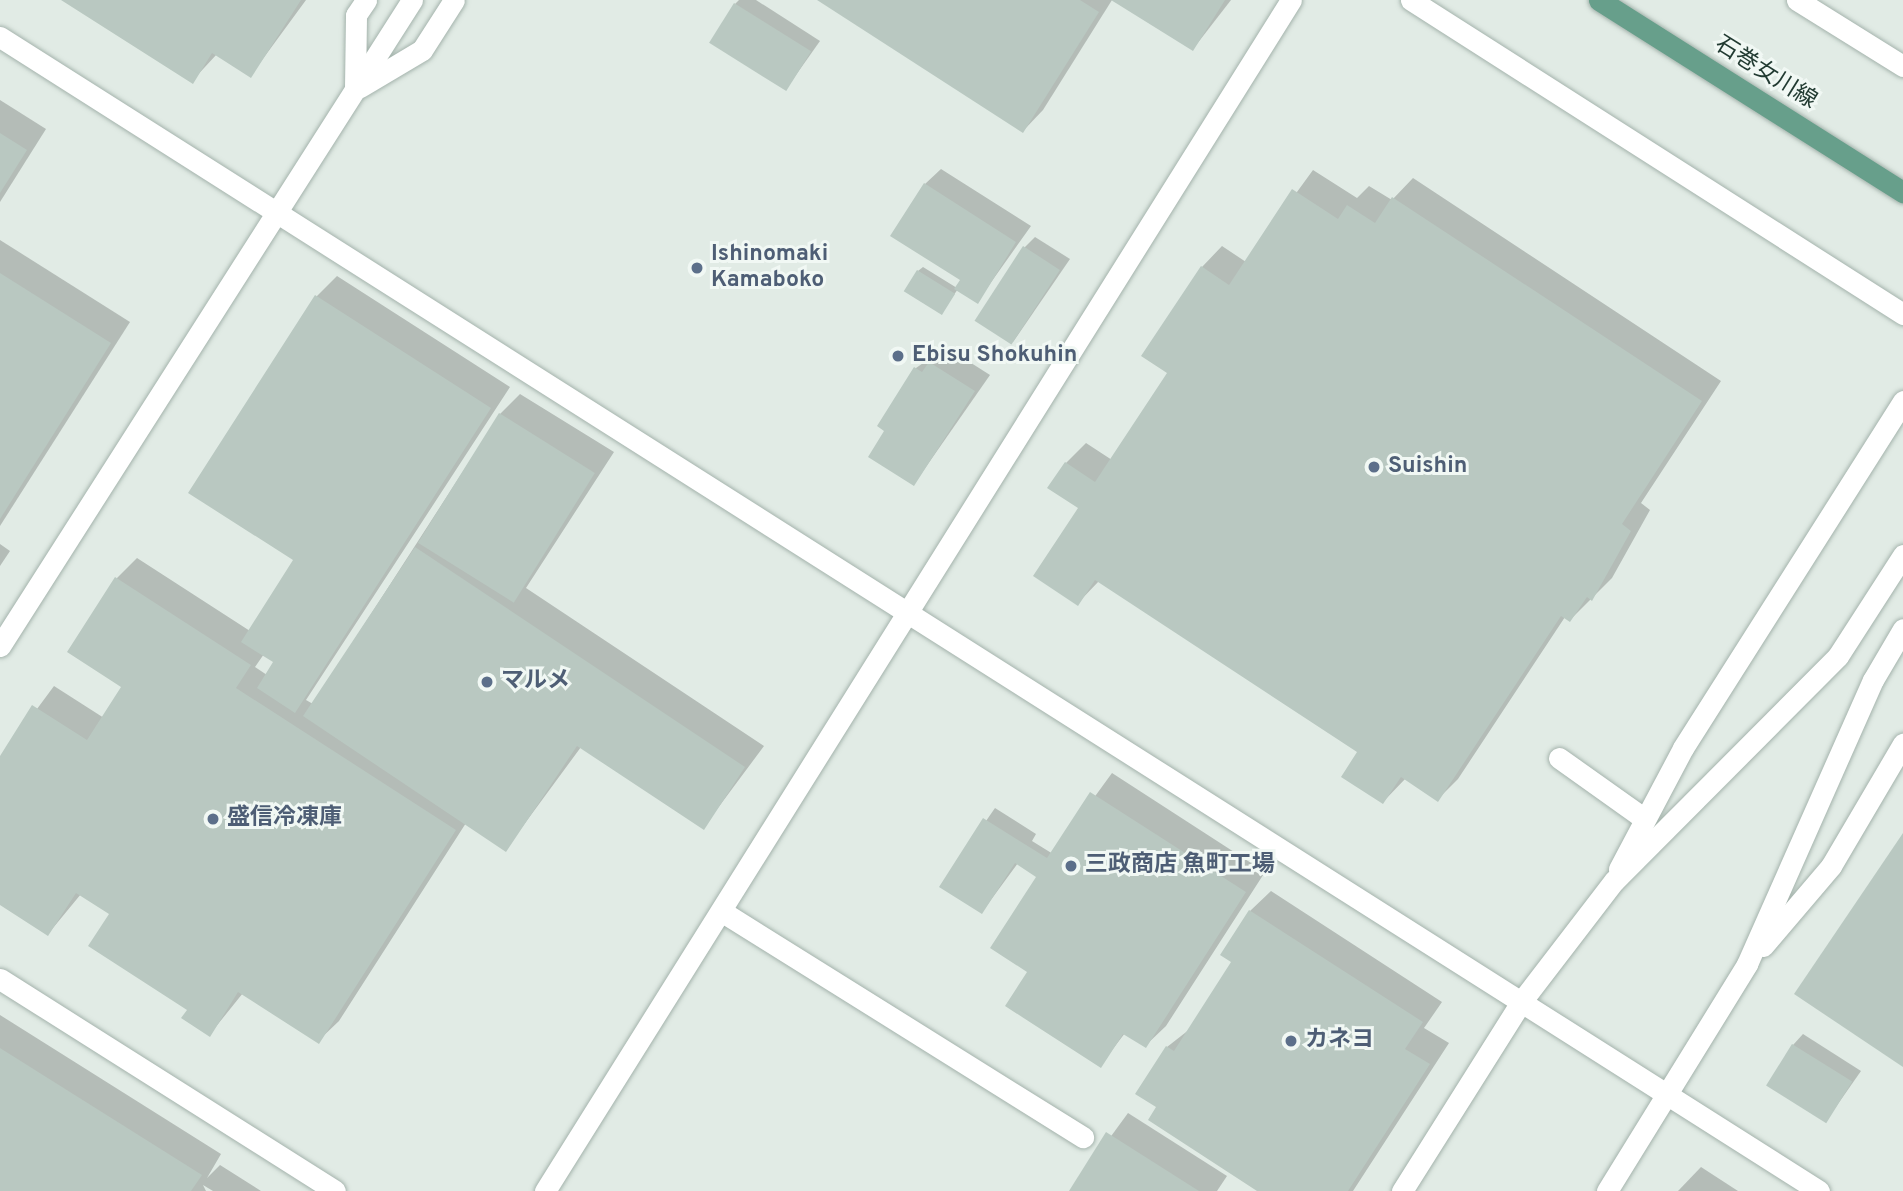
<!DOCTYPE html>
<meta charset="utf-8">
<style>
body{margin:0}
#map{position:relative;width:1903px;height:1191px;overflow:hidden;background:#e1ebe5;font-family:Overpass,"Noto Sans JP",sans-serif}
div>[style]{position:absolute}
.shadow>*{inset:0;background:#0003}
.building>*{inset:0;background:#b9c8c1;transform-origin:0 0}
.roads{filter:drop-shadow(0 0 2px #a4b3ac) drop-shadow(0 0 2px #a4b3ac)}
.minor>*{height:21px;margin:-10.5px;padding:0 10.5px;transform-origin:10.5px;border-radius:10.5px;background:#fff}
.major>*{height:21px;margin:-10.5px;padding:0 10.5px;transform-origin:10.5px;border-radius:10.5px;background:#679f8b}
.dots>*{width:19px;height:19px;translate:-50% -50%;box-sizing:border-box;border:4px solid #f1f8f4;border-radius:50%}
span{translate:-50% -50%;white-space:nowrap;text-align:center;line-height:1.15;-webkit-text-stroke:6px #f1f8f4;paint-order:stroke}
.street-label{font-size:23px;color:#223b32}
.service-label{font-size:23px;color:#4e5e75;font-weight:700}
.left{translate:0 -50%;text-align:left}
</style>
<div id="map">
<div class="shadow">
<div style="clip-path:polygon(64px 0,306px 0,251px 75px,217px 54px,192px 81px)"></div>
<div style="clip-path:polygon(739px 0,756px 0,820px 41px,786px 89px,735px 4px)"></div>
<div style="clip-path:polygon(819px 0,1112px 0,1043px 110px,1023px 131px)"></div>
<div style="clip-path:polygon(1114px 0,1231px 0,1193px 49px)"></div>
<div style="clip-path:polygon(0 100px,46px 129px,0 202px)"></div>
<div style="clip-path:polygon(941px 169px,1031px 226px,977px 302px,958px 289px,941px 313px,918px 271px,923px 267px,957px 288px,962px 280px,925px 184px)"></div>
<div style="clip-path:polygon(1313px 170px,1357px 198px,1369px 186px,1392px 200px,1413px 178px,1721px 381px,1641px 503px,1650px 510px,1612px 578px,1570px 620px,1565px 617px,1458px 779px,1438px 799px,1406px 778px,1383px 802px,1360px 752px,1099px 581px,1077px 604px,1080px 508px,1066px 463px,1086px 443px,1112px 460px,1170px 373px,1202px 267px,1222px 246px,1246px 262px)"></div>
<div style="clip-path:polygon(1035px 237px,1070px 259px,1013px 342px,1025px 247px)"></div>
<div style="clip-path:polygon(0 240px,130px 322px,0 526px)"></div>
<div style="clip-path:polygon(evenodd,337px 276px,510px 387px,306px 700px,313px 704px,500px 414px,520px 394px,614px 452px,526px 588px,764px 746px,703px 828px,581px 747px,506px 849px,466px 823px,339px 1021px,318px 1041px,243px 993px,210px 1034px,111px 914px,81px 894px,48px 934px,0 903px,0 759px,54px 686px,104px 718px,124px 686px,117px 578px,137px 558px,250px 631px,295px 560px,317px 296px,337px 276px,264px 654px,275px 662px,267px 675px,255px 667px,264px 654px)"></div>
<div style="clip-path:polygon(946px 347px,990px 375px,914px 484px,887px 431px,916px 368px)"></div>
<div style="clip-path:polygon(0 544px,10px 551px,0 566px)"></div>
<div style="clip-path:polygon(1112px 773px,1265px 872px,1166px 1026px,1145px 1046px,1125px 1033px,1100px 1066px,1042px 870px,1018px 863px,982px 912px,941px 886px,995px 808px,1036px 834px,1032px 841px,1053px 854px)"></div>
<div style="clip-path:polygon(1271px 891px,1442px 1002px,1424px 1028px,1449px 1043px,1353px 1191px,1260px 1191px,1159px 1106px,1167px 1047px,1190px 1029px,1234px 961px,1250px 911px)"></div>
<div style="clip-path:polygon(0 1015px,221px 1154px,207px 1178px,220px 1165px,261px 1191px,213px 1191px,203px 1185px,206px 1191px,0 1191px)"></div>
<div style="clip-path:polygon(1803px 1034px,1861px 1071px,1826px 1121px,1793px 1045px)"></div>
<div style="clip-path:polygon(1128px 1113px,1227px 1176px,1217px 1191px,1071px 1191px)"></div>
<div style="clip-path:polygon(1701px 1167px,1738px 1191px,1678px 1191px)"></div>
</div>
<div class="building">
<div style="clip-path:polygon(61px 0,301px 0,251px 78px,212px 53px,193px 84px)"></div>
<div style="clip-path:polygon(817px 0,1080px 0,1099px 12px,1023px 133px)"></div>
<div style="clip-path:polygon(1111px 0,1225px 0,1193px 51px)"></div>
<div style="left:734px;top:3px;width:91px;height:47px;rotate:32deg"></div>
<div style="clip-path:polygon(0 133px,27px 150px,0 193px)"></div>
<div style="clip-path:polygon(924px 183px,1016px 242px,978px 304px,954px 289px,960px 280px,890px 236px)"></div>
<div style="clip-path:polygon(1292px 189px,1338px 219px,1347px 205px,1375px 223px,1392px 197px,1702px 401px,1622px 524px,1631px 531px,1592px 601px,1587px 597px,1570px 622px,1561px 616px,1438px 802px,1401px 777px,1383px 804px,1341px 777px,1357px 752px,1095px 580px,1078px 606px,1033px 576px,1078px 508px,1047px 488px,1065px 462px,1095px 482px,1167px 373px,1141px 356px,1201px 266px,1229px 285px)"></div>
<div style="left:1023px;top:246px;width:44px;height:89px;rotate:33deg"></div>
<div style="left:917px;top:270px;width:45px;height:25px;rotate:32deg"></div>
<div style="clip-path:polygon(0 273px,111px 343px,0 519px)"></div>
<div style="clip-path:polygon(315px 295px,491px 408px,295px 713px,257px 688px,273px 662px,241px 642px,293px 560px,188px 493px)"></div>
<div style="clip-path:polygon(929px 362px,975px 391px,914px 486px,868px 457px,884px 431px,877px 426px,914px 367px,922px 372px)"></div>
<div style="left:499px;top:413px;width:113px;height:153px;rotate:32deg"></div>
<div style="clip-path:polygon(415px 547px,745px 767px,704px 830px,577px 746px,506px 852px,303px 716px)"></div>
<div style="clip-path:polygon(115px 577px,251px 665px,236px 688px,456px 830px,319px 1044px,238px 992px,210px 1037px,181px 1018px,187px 1010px,88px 946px,109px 914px,76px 893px,48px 936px,0 905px,0 756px,32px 705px,87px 740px,121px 687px,67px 652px)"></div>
<div style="clip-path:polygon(1090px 792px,1246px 892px,1146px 1048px,1123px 1034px,1101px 1068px,1005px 1006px,1027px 972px,990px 948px,1036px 877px,1015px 863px,982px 914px,939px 887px,983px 818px,1047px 858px)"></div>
<div style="clip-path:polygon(1903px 833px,1903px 1067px,1794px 994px)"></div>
<div style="clip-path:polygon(1249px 910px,1423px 1022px,1405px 1049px,1430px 1064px,1348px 1191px,1257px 1191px,1148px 1120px,1156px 1107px,1135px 1094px,1166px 1046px,1174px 1051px,1231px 962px,1220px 955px)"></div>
<div style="left:1792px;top:1044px;width:71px;height:49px;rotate:32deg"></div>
<div style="clip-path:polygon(0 1048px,202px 1175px,191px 1191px,0 1191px)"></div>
<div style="clip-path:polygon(1106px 1132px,1199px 1191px,1069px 1191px)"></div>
</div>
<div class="roads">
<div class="minor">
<div style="left:1411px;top:0;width:584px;rotate:32.55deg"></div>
<div style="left:1797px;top:0;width:125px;rotate:31.9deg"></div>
<div style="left:0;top:37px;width:2154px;rotate:32.39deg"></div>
<div style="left:360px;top:87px;width:72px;rotate:-30.8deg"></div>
<div style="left:422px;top:50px;width:59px;rotate:-57.4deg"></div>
<div style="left:355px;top:88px;width:73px;rotate:-89.2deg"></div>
<div style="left:356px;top:15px;width:18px;rotate:-56deg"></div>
<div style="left:0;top:646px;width:766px;rotate:-57.47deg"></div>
<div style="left:1559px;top:758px;width:102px;rotate:35.4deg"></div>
<div style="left:1619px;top:869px;width:137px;rotate:-62.1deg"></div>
<div style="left:1683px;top:748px;width:411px;rotate:-57.6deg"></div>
<div style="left:721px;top:911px;width:427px;rotate:32deg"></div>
<div style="left:1763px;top:946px;width:105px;rotate:-49.6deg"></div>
<div style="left:1831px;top:866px;width:142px;rotate:-59.5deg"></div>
<div style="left:0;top:979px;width:396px;rotate:32.3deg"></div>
<div style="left:545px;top:1191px;width:1405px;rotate:-57.94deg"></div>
<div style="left:1402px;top:1191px;width:223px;rotate:-57.8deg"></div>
<div style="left:1521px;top:1002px;width:153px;rotate:-52.5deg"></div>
<div style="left:1614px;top:881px;width:317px;rotate:-45.1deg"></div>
<div style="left:1838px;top:656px;width:120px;rotate:-57.2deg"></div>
<div style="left:1607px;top:1191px;width:267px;rotate:-58.3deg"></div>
<div style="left:1747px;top:964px;width:311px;rotate:-66.1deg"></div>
<div style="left:1873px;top:680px;width:59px;rotate:-59.5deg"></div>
</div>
<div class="major">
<div style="left:1599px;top:0;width:360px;rotate:32.3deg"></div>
</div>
</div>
<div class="dots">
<div style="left:697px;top:268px;background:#5c6f8a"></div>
<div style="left:898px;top:356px;background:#5c6f8a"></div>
<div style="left:1374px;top:467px;background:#5c6f8a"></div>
<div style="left:487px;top:682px;background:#5c6f8a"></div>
<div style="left:213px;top:819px;background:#5c6f8a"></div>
<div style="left:1071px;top:866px;background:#5c6f8a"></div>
<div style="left:1291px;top:1041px;background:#5c6f8a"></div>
</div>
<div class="street-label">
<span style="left:1765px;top:74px;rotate:32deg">石巻女川線</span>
</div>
<div class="service-label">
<span class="left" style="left:711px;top:268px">Ishinomaki<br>Kamaboko</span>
<span class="left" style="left:912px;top:356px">Ebisu Shokuhin</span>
<span class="left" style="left:1388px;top:467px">Suishin</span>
<span class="left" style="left:501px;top:682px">マルメ</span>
<span class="left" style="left:227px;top:819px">盛信冷凍庫</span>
<span class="left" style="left:1085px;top:866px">三政商店 魚町工場</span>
<span class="left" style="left:1305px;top:1041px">カネヨ</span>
</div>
</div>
